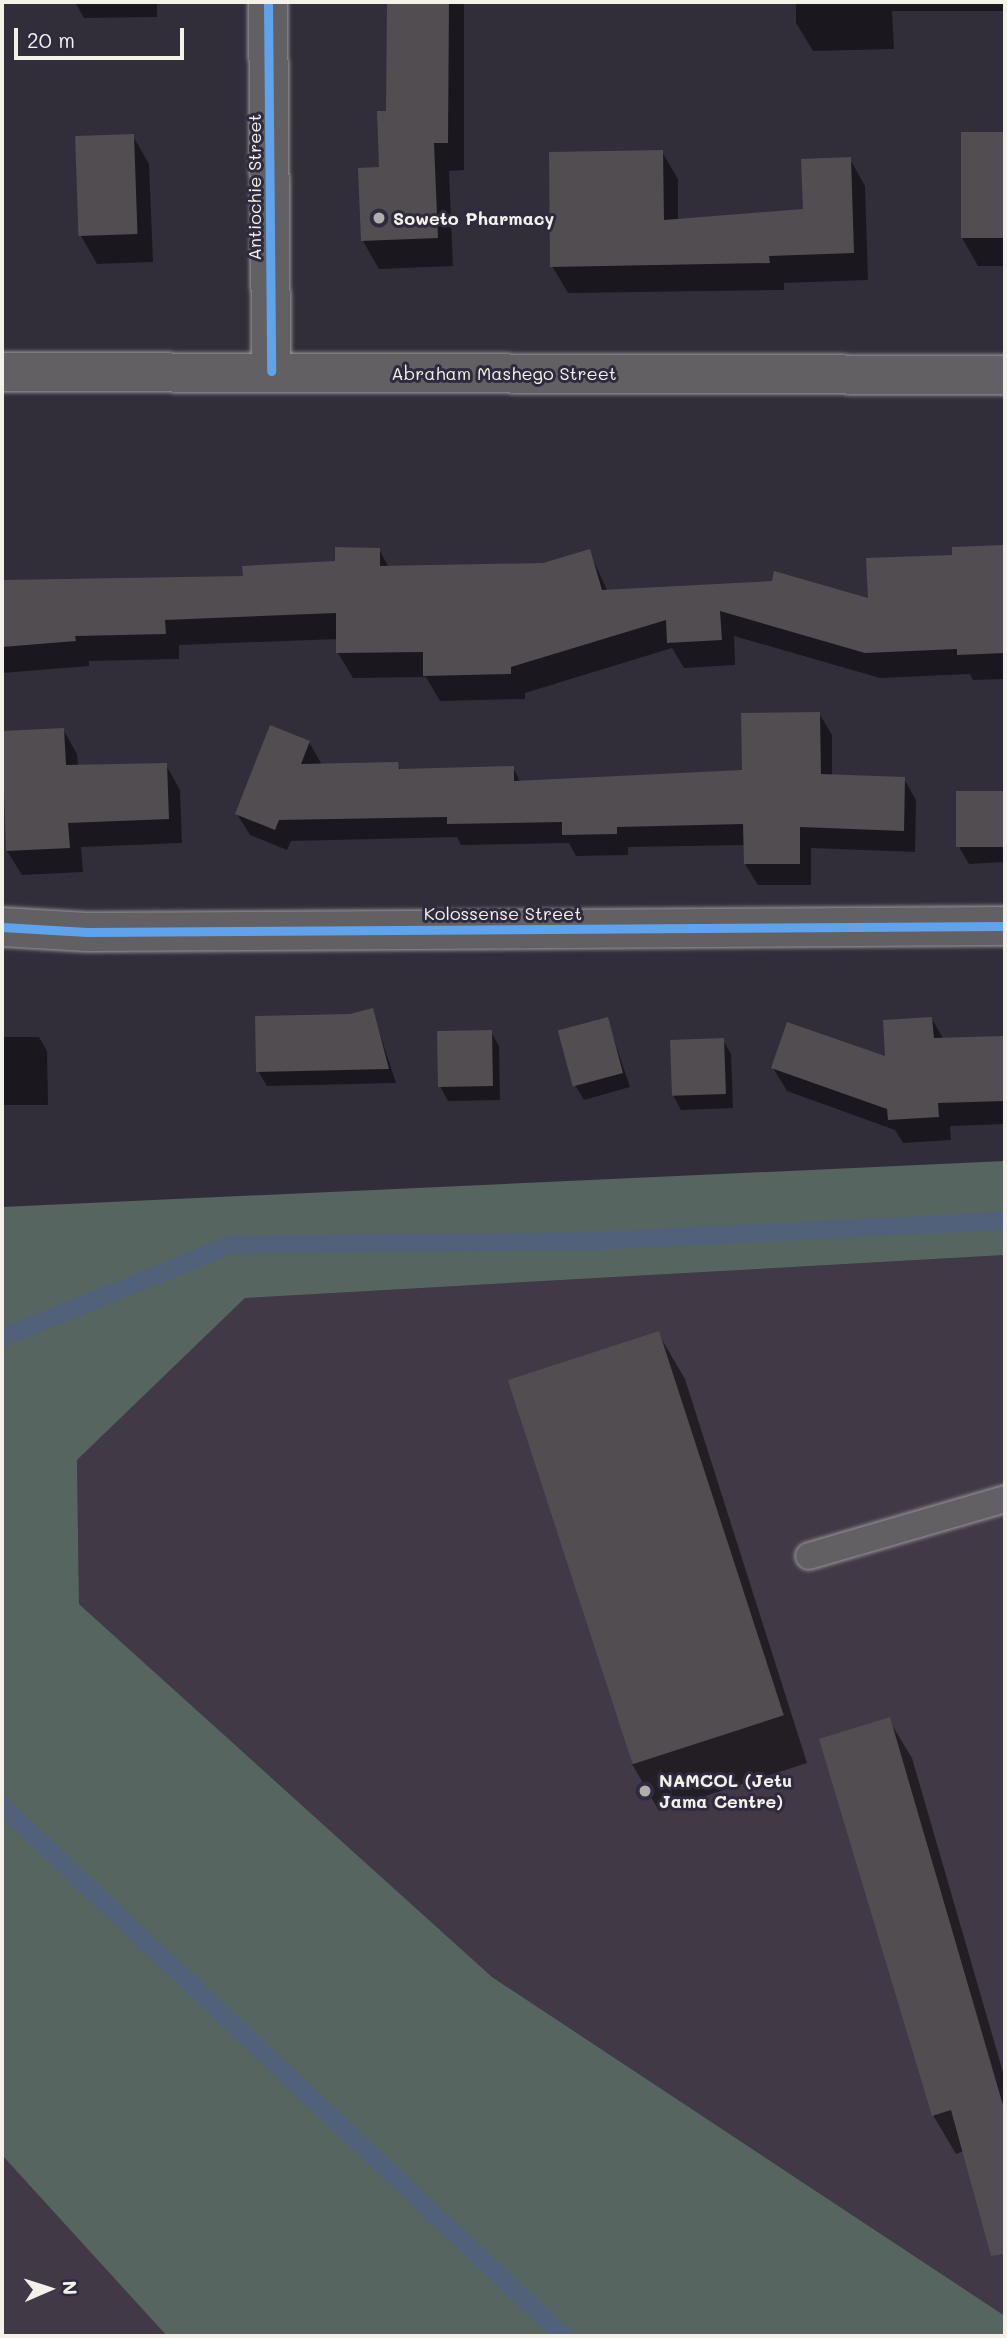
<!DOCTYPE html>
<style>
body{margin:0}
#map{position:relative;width:1007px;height:2338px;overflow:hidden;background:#312e39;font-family:Mali,sans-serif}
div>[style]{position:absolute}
.built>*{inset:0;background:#413945}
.green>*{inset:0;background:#566560}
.shadow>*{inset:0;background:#0007}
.stream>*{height:18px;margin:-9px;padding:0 9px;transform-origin:9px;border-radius:9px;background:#52617a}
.building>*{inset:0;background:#514d51;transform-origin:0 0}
.roads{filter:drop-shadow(0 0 2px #9a989b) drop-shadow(0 0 2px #9a989b)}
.lane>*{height:26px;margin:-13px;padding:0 13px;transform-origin:13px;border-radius:13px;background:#626063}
.street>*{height:38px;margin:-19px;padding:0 19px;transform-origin:19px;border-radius:19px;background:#626063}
.secondary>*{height:38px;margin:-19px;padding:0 19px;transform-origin:19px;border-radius:19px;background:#626063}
.cycleway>*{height:9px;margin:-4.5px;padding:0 4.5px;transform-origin:4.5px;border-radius:4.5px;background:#60a3ed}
.dots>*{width:19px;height:19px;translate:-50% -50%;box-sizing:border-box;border:4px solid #2f2a3d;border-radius:50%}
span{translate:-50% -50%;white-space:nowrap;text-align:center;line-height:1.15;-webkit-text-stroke:6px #2f2a3d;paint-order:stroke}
.street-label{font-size:18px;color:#f4f1e8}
.poi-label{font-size:18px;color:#f4f1e8;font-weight:700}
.left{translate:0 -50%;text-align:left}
.frame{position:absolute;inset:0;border:4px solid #f4f1e8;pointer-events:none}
.north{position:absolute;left:14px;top:2254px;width:70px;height:70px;-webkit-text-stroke:5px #2f2a3d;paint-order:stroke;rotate:87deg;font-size:19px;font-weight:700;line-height:28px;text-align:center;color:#f4f1e8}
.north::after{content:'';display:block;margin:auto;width:24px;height:32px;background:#f4f1e8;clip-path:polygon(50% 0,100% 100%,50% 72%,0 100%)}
.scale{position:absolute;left:14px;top:28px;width:170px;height:32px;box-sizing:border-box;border:4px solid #f4f1e8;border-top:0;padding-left:9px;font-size:21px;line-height:24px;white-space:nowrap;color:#f4f1e8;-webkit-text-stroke:5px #2f2a3d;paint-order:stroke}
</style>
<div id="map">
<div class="built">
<div style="clip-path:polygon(1005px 1255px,1005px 2316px,492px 1977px,79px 1604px,77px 1460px,245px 1298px)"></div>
<div style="clip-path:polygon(2px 2155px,37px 2192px,167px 2336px,2px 2336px)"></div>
</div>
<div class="green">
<div style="clip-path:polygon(1005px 1161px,1005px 1255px,245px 1298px,77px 1460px,79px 1604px,492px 1977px,1005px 2316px,1005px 2336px,167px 2336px,2px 2155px,2px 1207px)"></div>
</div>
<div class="shadow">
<div style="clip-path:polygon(75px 2px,157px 2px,157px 17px,84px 18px)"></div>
<div style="clip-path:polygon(388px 2px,464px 2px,464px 170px,449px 171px,453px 266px,379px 269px,363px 241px,360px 170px,380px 169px,388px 113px)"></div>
<div style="clip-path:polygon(796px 2px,1005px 2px,1005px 11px,892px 11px,894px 49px,813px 51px,796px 23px)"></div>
<div style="clip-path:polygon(962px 134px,1005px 134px,1005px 266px,978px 266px,962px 238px)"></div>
<div style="clip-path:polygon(133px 136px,149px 164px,153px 262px,97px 264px,81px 236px)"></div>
<div style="clip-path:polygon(662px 152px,678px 179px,678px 220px,804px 210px,850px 159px,865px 186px,868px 280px,784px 283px,784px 290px,568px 293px,552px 266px)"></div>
<div style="clip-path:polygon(1005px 547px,1005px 679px,973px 680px,970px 674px,880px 678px,734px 636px,735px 665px,684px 668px,672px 648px,525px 693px,525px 699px,440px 701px,426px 677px,353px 678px,338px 653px,338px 639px,179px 645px,179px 659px,89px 661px,89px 666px,2px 673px,2px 581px,244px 577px,337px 563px,379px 549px,389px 568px,543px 564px,589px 551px,608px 592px,870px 600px,954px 556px,954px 549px)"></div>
<div style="clip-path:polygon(819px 713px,832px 735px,832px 776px,904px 779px,916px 800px,915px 852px,811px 848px,811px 885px,758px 885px,745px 864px,745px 845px,628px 847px,628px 855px,576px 856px,569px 843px,461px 845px,457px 837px,291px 841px,287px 850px,250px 835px,237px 814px,309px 742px,322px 765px,397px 764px,401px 770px,513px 768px,521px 783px,744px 771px)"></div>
<div style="clip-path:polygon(63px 729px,77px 754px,78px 767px,166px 765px,180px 790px,182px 843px,81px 847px,83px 872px,22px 875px,7px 851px,2px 733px)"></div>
<div style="clip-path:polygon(1005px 793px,1005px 862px,969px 864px,960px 849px,957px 795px)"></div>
<div style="clip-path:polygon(372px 1010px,396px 1083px,267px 1086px,258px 1071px,350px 1016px)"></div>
<div style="clip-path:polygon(607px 1019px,630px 1087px,584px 1100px,575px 1085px)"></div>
<div style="clip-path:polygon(932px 1019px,944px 1040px,1005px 1039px,1005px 1124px,950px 1126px,951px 1140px,903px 1143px,895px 1130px,787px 1091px,773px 1068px,886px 1058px)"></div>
<div style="clip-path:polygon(491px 1032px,499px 1046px,500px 1100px,448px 1101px,440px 1086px)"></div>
<div style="clip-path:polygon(2px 1037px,39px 1037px,47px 1051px,48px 1105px,2px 1105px)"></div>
<div style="clip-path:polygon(723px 1040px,731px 1054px,733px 1108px,681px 1110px,673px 1095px)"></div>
<div style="clip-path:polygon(658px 1333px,685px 1379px,807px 1763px,659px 1811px,632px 1764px)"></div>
<div style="clip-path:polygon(889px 1720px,912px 1758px,1005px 2079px,1005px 2218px,995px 2221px,964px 2151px,956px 2154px,933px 2115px)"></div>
</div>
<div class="stream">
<div style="left:2px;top:1338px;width:246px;rotate:-22.2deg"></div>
<div style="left:230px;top:1245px;width:362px;rotate:-0.6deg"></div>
<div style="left:592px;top:1241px;width:413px;rotate:-2.8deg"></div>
<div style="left:2px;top:1806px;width:772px;rotate:43.37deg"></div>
</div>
<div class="building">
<div style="clip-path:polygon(387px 2px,449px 2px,448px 143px,434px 143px,438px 238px,361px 241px,358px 168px,379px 167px,377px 111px,386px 111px)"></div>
<div style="left:961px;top:132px;width:44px;height:106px"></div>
<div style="left:134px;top:134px;width:100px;height:59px;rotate:88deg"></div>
<div style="clip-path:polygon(663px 150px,664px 220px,803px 209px,801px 159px,851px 157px,854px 253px,769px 256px,770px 263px,550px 267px,549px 152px)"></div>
<div style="clip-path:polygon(1005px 545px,1005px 653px,957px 655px,957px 649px,865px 653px,720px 611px,722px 640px,667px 643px,666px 620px,511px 667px,511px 674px,423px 676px,423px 652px,336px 653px,336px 613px,165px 620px,166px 634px,75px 636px,76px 641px,2px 647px,2px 580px,243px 576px,242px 566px,335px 561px,335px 547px,380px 548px,380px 566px,543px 563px,590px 549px,602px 590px,772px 581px,774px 571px,868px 598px,866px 558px,952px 555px,952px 547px)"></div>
<div style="clip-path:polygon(820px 712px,821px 774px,905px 777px,904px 831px,800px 827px,800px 864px,744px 864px,743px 824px,617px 827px,617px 834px,562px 835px,562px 822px,447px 824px,447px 817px,279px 820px,275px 830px,235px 814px,270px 725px,310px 741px,301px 764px,398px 762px,399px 769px,514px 766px,514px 781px,742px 770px,741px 713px)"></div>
<div style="clip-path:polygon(64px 728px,66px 765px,167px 763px,169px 819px,68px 823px,70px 848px,6px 851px,2px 731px)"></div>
<div style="left:1005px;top:791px;width:56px;height:49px;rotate:90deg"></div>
<div style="clip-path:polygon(373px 1008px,389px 1069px,256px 1072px,255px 1016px,350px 1014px)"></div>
<div style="left:608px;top:1017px;width:58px;height:52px;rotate:75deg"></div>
<div style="clip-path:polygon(932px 1017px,934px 1038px,1005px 1036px,1005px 1101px,938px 1103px,939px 1117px,888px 1120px,887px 1109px,771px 1068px,787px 1022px,885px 1056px,883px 1020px)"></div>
<div style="left:492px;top:1030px;width:56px;height:55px;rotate:89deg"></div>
<div style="left:724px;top:1038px;width:56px;height:54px;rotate:88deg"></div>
<div style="left:659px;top:1331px;width:404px;height:159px;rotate:72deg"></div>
<div style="clip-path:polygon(890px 1717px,1005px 2112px,1005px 2254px,991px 2256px,951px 2110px,932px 2116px,819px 1739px)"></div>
</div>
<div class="roads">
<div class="lane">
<div style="left:809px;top:1556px;width:204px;rotate:-16.2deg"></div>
</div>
<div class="street">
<div style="left:268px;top:2px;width:369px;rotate:89.5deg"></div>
<div style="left:2px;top:927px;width:85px;rotate:3.4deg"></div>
<div style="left:87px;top:932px;width:918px;rotate:-0.37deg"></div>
</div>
<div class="secondary">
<div style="left:2px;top:372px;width:1003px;rotate:0.17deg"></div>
</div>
</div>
<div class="cycleway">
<div style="left:268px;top:2px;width:369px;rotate:89.5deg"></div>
<div style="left:2px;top:927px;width:85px;rotate:3.4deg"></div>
<div style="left:87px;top:932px;width:918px;rotate:-0.37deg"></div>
</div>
<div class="dots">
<div style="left:379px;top:218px;background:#b0adab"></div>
<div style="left:645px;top:1791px;background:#b0adab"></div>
</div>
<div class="street-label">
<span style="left:254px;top:187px;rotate:-90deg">Antiochie Street</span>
<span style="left:504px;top:373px">Abraham Mashego Street</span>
<span style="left:503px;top:913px">Kolossense Street</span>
</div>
<div class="poi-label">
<span class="left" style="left:393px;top:218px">Soweto Pharmacy</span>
<span class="left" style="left:659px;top:1791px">NAMCOL (Jetu<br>Jama Centre)</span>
</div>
<div class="frame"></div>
<div class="north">N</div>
<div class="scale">20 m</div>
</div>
